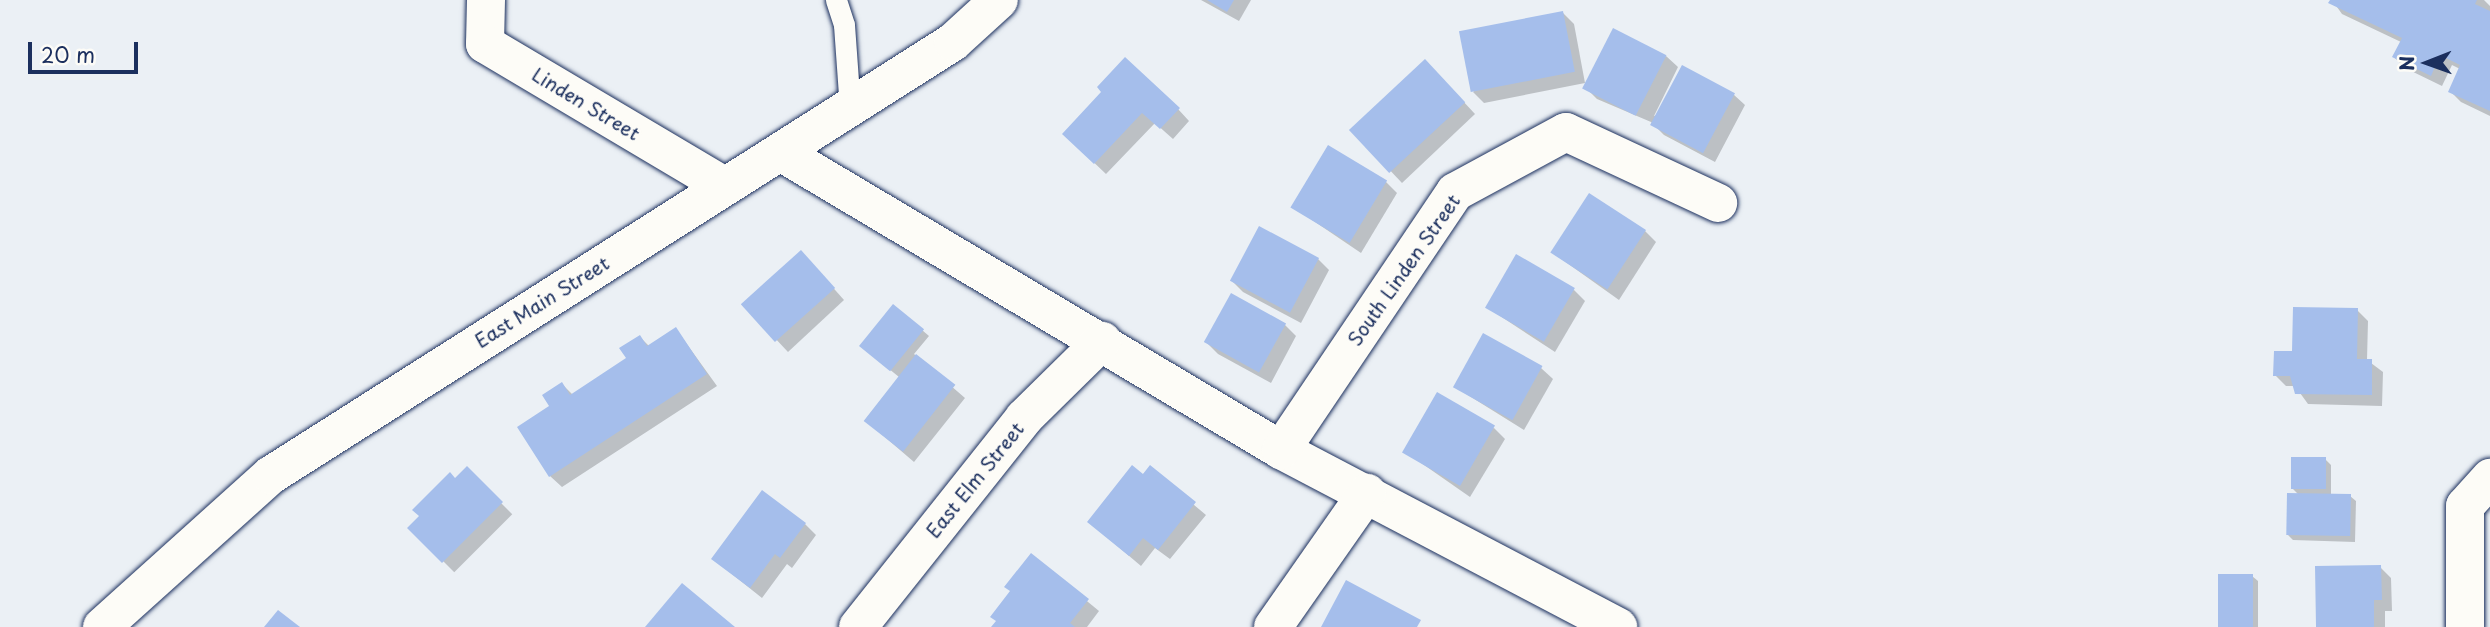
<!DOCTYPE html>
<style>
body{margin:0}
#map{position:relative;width:2490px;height:627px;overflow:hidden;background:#ebf0f5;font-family:"Playpen Sans",sans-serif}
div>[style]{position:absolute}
.shadow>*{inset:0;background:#0003;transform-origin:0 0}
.building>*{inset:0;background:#a5beeb;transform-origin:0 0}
.roads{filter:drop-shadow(0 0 2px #1b2f5e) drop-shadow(0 0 2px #1b2f5e)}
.service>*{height:21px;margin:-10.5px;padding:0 10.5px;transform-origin:10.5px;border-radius:10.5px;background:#fdfcf7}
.minor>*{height:38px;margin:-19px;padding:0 19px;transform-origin:19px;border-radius:19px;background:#fdfcf7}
.tertiary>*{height:38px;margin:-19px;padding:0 19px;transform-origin:19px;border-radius:19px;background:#fdfcf7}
span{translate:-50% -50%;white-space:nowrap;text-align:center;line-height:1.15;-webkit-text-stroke:5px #fdfcf7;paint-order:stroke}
.street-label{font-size:19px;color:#1b2f5e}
.north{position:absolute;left:2392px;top:28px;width:70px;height:70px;-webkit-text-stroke:5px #fdfcf7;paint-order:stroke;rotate:269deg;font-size:19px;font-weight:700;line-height:28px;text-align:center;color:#1b2f5e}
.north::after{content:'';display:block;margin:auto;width:24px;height:32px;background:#1b2f5e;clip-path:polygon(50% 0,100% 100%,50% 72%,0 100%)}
.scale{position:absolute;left:28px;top:42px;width:110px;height:32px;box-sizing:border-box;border:4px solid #1b2f5e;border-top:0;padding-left:9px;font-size:21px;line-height:24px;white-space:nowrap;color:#1b2f5e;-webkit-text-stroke:5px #fdfcf7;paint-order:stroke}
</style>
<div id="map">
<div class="shadow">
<div style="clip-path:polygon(1201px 0,1251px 0,1239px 21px)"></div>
<div style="clip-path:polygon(2332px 0,2484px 0,2490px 6px,2490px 116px,2461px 102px,2450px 91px,2460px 69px,2452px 65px,2442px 86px,2405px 68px,2394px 57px,2401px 42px,2342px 14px)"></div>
<div style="clip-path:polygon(1563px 13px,1574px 24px,1585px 83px,1484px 103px,1473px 92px)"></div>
<div style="clip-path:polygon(1666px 56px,1678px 67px,1654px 116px,1733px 94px,1745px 105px,1715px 162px,1664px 135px,1651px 122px,1597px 99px,1586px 88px)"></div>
<div style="clip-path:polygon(1436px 72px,1475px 114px,1402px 183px,1352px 130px)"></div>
<div style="clip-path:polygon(1104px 92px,1178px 109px,1189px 121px,1173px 139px,1155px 123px,1106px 174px,1064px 134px)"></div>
<div style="clip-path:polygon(1386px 182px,1397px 193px,1361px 253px,1293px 207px)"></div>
<div style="clip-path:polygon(1645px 231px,1656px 242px,1619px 300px,1553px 253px)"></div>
<div style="clip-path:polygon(1318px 259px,1329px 270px,1301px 323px,1243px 292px,1232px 281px)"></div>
<div style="clip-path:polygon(812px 264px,844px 300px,788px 352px,744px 305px)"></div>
<div style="clip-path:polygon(1574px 290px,1585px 301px,1555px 352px,1488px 308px)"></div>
<div style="clip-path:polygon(1232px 296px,1285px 325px,1296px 336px,1271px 383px,1218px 354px,1207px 343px)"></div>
<div style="clip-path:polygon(894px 306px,929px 336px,914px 354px,965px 398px,914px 462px,865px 420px,899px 377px,867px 351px)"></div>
<div style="clip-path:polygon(2357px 310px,2368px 321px,2367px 360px,2383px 372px,2382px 406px,2308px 404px,2295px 386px,2286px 386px,2275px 375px,2294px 353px)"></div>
<div style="clip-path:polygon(676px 329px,717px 386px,562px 487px,550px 476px,551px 407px,562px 384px,573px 395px,629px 359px,640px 337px,649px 346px)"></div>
<div style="clip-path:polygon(1483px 336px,1541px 368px,1553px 379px,1524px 430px,1455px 387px)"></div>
<div style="clip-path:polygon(1494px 428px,1505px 439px,1470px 497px,1404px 451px)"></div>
<div style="clip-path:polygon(2325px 459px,2331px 465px,2331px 495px,2350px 496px,2356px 501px,2355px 542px,2293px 540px,2288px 535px,2299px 495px,2292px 488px)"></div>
<div style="clip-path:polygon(1150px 468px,1206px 515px,1170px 559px,1155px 548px,1141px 566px,1089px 522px)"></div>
<div style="left:467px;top:469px;width:64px;height:82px;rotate:45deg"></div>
<div style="clip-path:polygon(805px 524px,816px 535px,792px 568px,787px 564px,762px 598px,713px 559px)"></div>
<div style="clip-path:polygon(1032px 556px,1099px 611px,1087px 627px,994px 627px)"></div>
<div style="clip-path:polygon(2380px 567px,2391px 578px,2392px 611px,2385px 611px,2385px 627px,2318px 627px)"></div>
<div style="clip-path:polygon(2252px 576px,2258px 581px,2258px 627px,2219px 627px)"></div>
</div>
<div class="building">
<div style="clip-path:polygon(1207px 0,1234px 0,1227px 12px)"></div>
<div style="clip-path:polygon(2330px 0,2477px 0,2475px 4px,2490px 11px,2490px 111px,2448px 92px,2460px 65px,2440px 55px,2431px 76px,2392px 57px,2402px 38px,2328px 3px)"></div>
<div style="left:1563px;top:11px;width:62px;height:106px;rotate:79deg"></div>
<div style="left:1613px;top:28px;width:60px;height:68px;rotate:27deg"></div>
<div style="clip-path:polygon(1125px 57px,1180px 108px,1160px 129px,1142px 113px,1094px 164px,1062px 134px,1101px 92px,1097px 87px)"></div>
<div style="left:1425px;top:59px;width:59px;height:104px;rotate:47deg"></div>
<div style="left:1682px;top:65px;width:60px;height:68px;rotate:28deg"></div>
<div style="left:1328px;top:145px;width:69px;height:73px;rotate:31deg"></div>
<div style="left:1589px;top:193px;width:68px;height:71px;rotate:33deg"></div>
<div style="left:1259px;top:226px;width:68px;height:62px;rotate:28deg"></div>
<div style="left:801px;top:250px;width:51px;height:81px;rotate:48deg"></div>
<div style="left:1516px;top:254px;width:68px;height:62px;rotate:30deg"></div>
<div style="left:1231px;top:293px;width:63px;height:56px;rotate:29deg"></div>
<div style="left:893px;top:304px;width:40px;height:54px;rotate:39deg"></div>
<div style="clip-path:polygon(2293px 307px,2358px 308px,2357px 359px,2372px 359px,2372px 395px,2295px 394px,2290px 376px,2273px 376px,2274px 351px,2292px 351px)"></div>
<div style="clip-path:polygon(676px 327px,707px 374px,549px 477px,517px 427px,549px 406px,542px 395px,562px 382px,570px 395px,626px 358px,619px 348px,640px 335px,647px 346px)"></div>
<div style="left:1483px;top:333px;width:68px;height:62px;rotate:29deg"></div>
<div style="left:916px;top:354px;width:50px;height:85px;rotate:38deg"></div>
<div style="left:1437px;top:392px;width:67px;height:70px;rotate:30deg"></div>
<div style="left:2291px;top:457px;width:35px;height:32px"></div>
<div style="clip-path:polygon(1132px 465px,1143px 474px,1150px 465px,1196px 502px,1158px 550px,1143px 538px,1129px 556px,1087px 522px)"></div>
<div style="clip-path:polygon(467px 466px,503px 502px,442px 563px,407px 528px,419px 516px,412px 510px,450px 472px,455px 478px)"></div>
<div style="clip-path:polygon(762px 490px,806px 523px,780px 558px,775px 554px,750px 588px,711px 559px)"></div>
<div style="left:2287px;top:493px;width:64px;height:42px;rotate:1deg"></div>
<div style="clip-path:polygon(1031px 553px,1089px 599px,1070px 623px,1075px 627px,991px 627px,996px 621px,990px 617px,1010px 591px,1004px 587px)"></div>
<div style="clip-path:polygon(2381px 565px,2382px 600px,2374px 600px,2374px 627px,2316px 627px,2315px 566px)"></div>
<div style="left:2218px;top:574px;width:35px;height:53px"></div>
<div style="clip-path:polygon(1346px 580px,1421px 620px,1417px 627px,1321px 627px)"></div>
<div style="clip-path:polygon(682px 583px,735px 627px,645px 627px)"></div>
<div style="clip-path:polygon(278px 610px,300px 627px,264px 627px)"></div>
</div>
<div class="roads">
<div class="service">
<div style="left:836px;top:0;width:26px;rotate:72deg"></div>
<div style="left:844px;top:25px;width:84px;rotate:85.9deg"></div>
</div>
<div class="minor">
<div style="left:486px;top:0;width:44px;rotate:91.3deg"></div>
<div style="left:485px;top:44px;width:278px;rotate:30.7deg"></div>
<div style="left:782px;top:153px;width:581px;rotate:30.76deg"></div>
<div style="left:1281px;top:450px;width:381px;rotate:27.7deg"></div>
<div style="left:1281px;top:450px;width:311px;rotate:-56deg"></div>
<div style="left:1455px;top:192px;width:126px;rotate:-28.4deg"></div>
<div style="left:1566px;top:132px;width:168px;rotate:25deg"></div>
<div style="left:858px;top:627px;width:267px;rotate:-51.5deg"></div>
<div style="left:1024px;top:418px;width:110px;rotate:-44.6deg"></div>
<div style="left:1273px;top:627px;width:164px;rotate:-55deg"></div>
<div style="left:2465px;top:627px;width:121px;rotate:-90deg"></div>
<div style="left:2465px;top:506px;width:38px;rotate:-48deg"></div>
</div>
<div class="tertiary">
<div style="left:102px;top:627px;width:227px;rotate:-42deg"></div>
<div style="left:271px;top:475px;width:808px;rotate:-32.41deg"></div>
<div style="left:953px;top:42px;width:62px;rotate:-42.4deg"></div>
</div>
</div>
<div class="street-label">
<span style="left:586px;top:104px;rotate:31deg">Linden Street</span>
<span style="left:1404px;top:270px;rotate:-55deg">South Linden Street</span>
<span style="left:542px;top:302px;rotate:-32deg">East Main Street</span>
<span style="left:975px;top:480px;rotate:-51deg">East Elm Street</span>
</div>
<div class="north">N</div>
<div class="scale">20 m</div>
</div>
